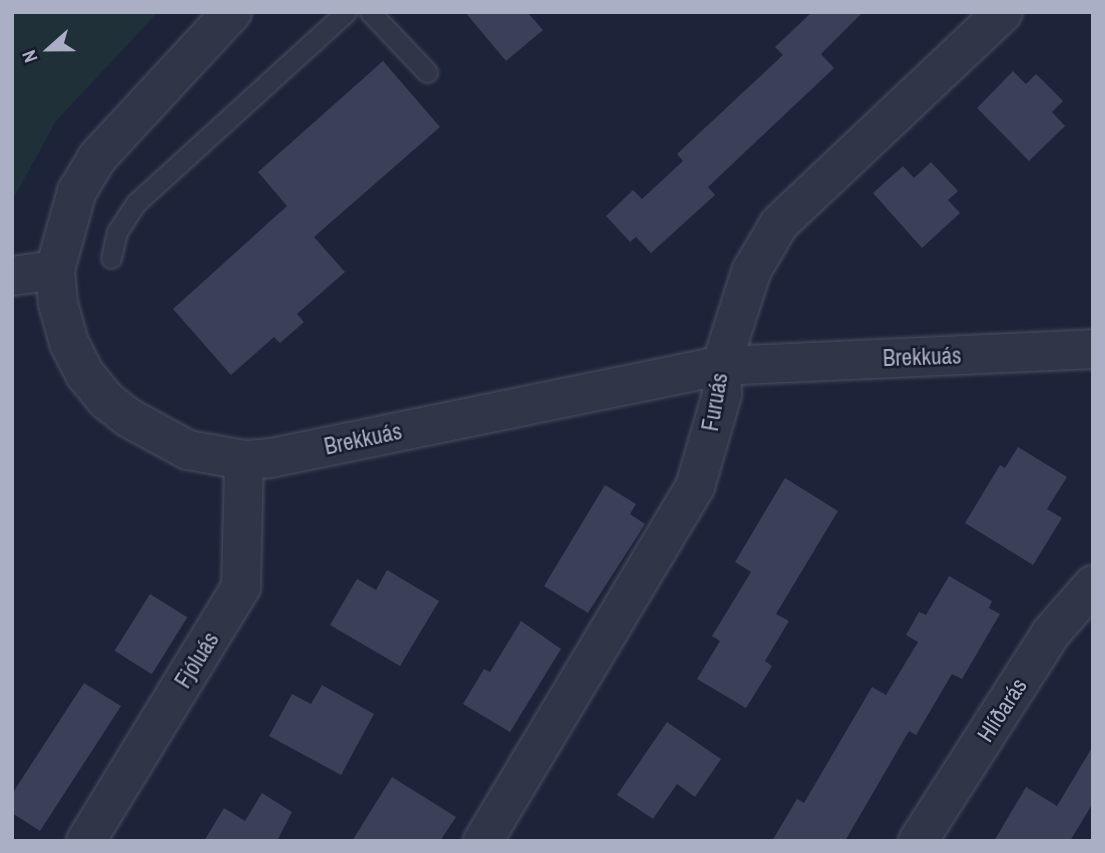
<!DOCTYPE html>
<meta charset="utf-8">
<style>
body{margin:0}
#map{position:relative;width:1105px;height:853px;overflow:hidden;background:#1d2338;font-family:"Archivo Narrow",sans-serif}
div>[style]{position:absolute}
.green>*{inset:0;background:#1f3039}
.building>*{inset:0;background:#394058;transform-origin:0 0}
.roads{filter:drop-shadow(0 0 2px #4b5063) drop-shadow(0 0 2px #4b5063)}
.service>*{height:19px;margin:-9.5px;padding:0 9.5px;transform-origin:9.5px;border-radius:9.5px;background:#313548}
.minor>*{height:38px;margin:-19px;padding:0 19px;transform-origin:19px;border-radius:19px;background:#313548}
span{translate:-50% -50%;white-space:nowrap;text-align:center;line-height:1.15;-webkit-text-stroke:5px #171b2c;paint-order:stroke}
.street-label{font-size:23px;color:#aaafc5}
.frame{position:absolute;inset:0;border:14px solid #aaafc5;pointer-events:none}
.north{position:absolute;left:14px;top:14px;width:70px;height:70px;-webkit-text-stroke:5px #171b2c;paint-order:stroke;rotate:249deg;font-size:19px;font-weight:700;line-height:28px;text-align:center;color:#aaafc5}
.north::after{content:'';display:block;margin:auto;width:24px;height:32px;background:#aaafc5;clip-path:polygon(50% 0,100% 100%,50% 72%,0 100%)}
</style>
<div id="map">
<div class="green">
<div style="clip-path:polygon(12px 12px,158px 12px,56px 121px,12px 201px)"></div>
</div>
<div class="building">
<div style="clip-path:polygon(465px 12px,527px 12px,543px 30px,506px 61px)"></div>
<div style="clip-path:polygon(812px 12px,863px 12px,821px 54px,834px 68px,708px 187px,715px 195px,651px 253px,636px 237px,630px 242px,606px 216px,633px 190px,642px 199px,683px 161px,677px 154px,783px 55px,775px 47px)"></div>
<div style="clip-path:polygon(383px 61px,440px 127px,314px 237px,345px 272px,297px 314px,304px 322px,280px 343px,274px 337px,231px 375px,173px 309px,287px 206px,258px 172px)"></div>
<div style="clip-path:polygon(1013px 71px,1026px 84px,1036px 74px,1063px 101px,1052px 112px,1065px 126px,1029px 161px,977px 108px)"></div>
<div style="clip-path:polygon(931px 162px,958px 191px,948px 200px,960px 213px,922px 248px,873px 193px,903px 166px,914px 178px)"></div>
<div style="clip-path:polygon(1018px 447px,1067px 477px,1047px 509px,1062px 518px,1033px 565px,965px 523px,1000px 465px,1005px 468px)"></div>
<div style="clip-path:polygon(785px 478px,838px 511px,776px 614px,789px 621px,765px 661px,772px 666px,746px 708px,697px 679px,720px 641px,712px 636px,751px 572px,735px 562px)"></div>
<div style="clip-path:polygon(605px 485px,636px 504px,630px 514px,645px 524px,588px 613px,544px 586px)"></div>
<div style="clip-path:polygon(387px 570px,439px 601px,400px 666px,330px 625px,357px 579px,376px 590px)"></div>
<div style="clip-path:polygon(949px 576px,992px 601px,989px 608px,1000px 614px,962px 679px,952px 674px,916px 735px,909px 731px,845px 841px,772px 841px,797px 799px,804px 803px,872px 687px,886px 695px,918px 642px,906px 635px,919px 612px,926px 615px)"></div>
<div style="left:150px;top:594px;width:44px;height:67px;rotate:32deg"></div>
<div style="clip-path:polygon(521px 621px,561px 649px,510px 732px,463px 704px,484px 669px,490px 672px)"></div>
<div style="clip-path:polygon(84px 683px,121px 706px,40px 831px,12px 813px,12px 794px)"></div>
<div style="clip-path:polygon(322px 685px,374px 714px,341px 775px,269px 736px,292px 694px,311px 704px)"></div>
<div style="clip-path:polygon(667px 722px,721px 759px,695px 797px,677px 784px,653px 819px,617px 795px)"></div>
<div style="clip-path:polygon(1093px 746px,1093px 803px,1070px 841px,994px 841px,1026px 787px,1057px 806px)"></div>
<div style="clip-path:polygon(392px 777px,456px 817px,440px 841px,352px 841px)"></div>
<div style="clip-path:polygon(262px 793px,292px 812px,277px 841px,204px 841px,224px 808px,245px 821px)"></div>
</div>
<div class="roads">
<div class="service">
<div style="left:370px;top:12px;width:83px;rotate:46.5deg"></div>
<div style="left:111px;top:258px;width:27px;rotate:-77deg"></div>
<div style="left:117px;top:232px;width:35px;rotate:-57deg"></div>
<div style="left:136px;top:203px;width:284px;rotate:-42.3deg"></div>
</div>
<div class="minor">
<div style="left:232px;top:12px;width:199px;rotate:132.8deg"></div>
<div style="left:97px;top:158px;width:39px;rotate:121deg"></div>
<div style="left:77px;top:191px;width:82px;rotate:105.6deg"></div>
<div style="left:55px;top:270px;width:33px;rotate:85deg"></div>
<div style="left:58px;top:303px;width:41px;rotate:74.6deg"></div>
<div style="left:69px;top:343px;width:35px;rotate:63deg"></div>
<div style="left:85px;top:374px;width:33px;rotate:51deg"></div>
<div style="left:106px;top:400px;width:29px;rotate:38deg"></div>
<div style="left:129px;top:418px;width:67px;rotate:28.5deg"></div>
<div style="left:188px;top:450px;width:57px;rotate:10.1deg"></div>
<div style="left:244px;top:460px;width:27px;rotate:-4deg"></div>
<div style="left:271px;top:458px;width:459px;rotate:-11.6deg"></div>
<div style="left:721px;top:366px;width:372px;rotate:-2.6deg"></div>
<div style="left:12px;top:276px;width:43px;rotate:-7.9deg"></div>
<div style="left:86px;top:841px;width:298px;rotate:-58.6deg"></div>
<div style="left:241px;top:587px;width:127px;rotate:-88.6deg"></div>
<div style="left:483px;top:841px;width:413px;rotate:-59.1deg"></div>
<div style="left:695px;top:487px;width:97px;rotate:-73.8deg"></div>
<div style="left:722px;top:394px;width:28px;rotate:-92deg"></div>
<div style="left:721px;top:366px;width:72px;rotate:-72.3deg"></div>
<div style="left:743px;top:297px;width:28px;rotate:-72deg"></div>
<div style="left:752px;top:270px;width:53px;rotate:-59.6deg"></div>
<div style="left:779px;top:224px;width:308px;rotate:-43.4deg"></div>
<div style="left:918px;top:841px;width:247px;rotate:-57.4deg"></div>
<div style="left:1051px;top:633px;width:64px;rotate:-48.8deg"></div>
</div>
</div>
<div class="street-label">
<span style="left:922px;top:357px;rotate:-2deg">Brekkuás</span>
<span style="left:715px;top:402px;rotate:-80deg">Furuás</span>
<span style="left:363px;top:439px;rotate:-12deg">Brekkuás</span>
<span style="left:197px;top:660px;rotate:-58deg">Fjóluás</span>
<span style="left:1002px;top:710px;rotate:-57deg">Hlíðarás</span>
</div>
<div class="frame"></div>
<div class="north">N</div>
</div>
